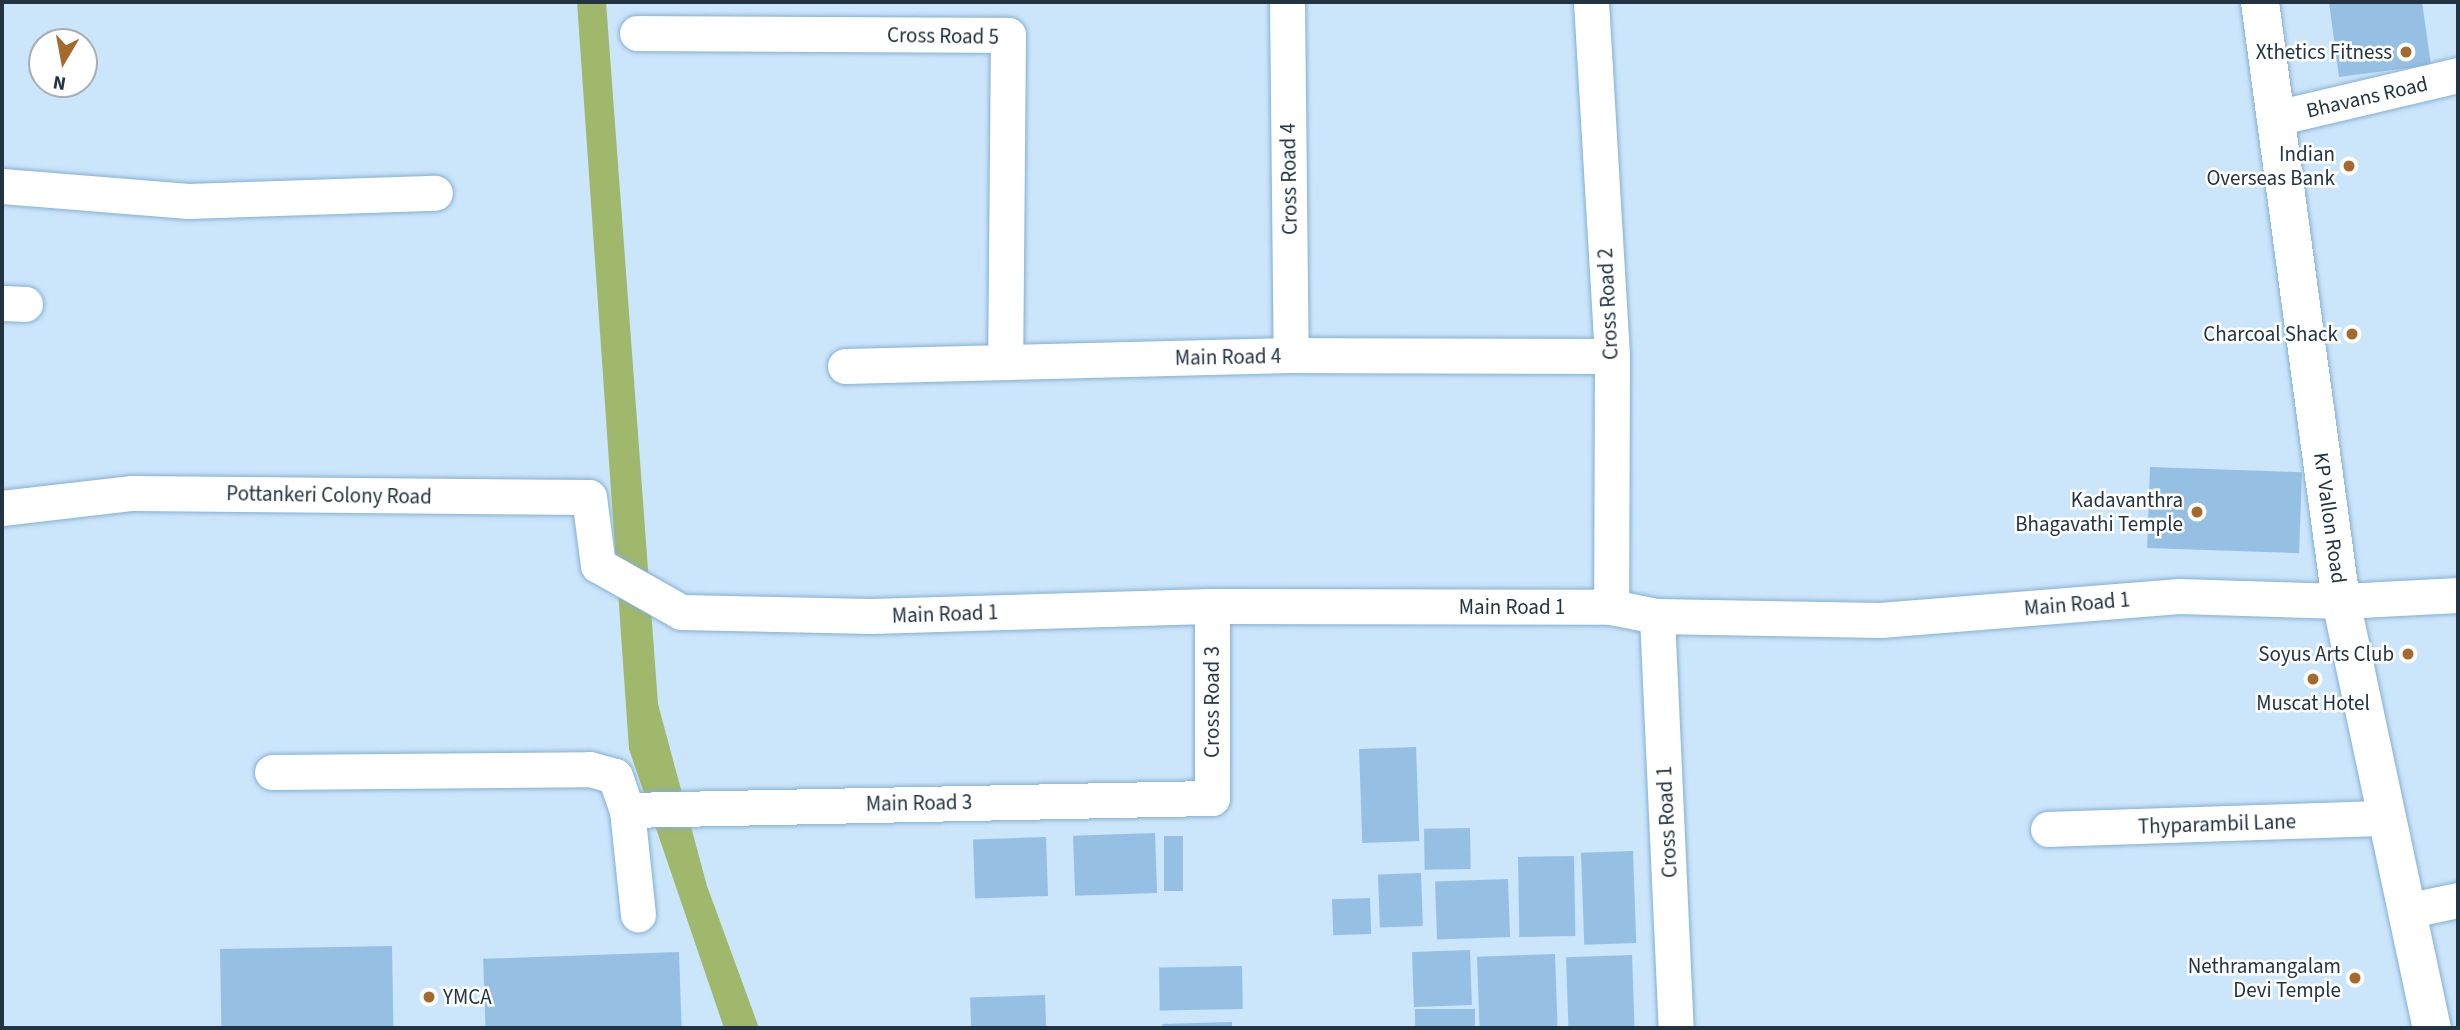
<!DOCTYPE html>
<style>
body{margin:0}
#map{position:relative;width:2460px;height:1030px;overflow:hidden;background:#cbe5fb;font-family:"Source Sans 3",sans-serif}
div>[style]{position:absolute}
.water>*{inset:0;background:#9fb86b}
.building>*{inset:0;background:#95c0e3;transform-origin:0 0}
.roads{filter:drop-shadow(0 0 2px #85afd2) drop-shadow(0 0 2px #85afd2)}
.minor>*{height:35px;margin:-17.5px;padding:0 17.5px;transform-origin:17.5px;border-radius:17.5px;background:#fff}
.tertiary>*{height:38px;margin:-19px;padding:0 19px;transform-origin:19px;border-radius:19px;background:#fff}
.dots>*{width:19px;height:19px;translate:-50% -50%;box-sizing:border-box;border:4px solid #fff;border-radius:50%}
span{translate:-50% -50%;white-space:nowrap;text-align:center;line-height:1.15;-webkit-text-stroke:5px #fff;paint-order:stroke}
.street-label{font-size:21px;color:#223442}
.poi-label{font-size:21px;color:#223442}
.right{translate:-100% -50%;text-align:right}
.left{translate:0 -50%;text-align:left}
.frame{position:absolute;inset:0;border:4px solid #223442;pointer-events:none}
.north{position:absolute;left:28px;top:28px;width:70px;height:70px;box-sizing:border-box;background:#fff;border:2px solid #a7aeb3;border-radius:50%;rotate:190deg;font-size:19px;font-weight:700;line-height:28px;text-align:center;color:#223442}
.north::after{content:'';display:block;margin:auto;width:24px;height:32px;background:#a5692b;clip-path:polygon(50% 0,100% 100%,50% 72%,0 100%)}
</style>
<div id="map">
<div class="water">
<div style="clip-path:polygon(577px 2px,606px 2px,658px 704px,707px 886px,759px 1028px,724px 1028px,629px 749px)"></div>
</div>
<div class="building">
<div style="clip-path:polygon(2329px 2px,2422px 2px,2431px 65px,2339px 77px)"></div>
<div style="left:2150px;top:467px;width:152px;height:81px;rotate:2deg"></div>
<div style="left:1416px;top:747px;width:94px;height:57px;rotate:88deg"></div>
<div style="left:1470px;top:828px;width:41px;height:46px;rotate:89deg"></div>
<div style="left:1155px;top:833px;width:60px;height:82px;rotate:88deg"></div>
<div style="left:1164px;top:836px;width:19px;height:55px"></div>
<div style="left:1046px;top:837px;width:59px;height:73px;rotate:88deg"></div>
<div style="left:1633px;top:851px;width:92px;height:52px;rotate:88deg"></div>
<div style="left:1574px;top:856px;width:80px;height:56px;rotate:89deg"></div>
<div style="left:1421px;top:873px;width:53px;height:43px;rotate:88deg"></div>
<div style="left:1508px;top:879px;width:58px;height:73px;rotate:88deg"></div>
<div style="left:1370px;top:898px;width:36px;height:38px;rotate:88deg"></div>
<div style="left:392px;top:946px;width:82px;height:172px;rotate:89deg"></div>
<div style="left:1470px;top:950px;width:55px;height:58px;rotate:88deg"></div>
<div style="left:679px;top:952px;width:74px;height:196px;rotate:88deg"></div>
<div style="left:1555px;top:954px;width:74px;height:78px;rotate:88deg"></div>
<div style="left:1632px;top:955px;width:73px;height:66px;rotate:88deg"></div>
<div style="left:1242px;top:966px;width:43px;height:83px;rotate:89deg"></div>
<div style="left:1045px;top:995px;width:33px;height:75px;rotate:88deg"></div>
<div style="left:1475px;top:1009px;width:19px;height:60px;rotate:90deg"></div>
<div style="clip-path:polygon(1232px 1022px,1232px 1028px,1163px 1028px,1162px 1024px)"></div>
</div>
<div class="roads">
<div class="minor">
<div style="left:1287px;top:2px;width:353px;rotate:89.4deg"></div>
<div style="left:1591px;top:2px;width:355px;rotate:86.6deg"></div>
<div style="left:1612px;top:356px;width:251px;rotate:90.2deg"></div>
<div style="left:637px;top:33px;width:371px;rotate:0.3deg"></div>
<div style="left:1008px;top:35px;width:327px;rotate:90.5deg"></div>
<div style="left:2276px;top:118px;width:187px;rotate:-13.3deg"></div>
<div style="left:2px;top:186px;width:187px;rotate:4.6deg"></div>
<div style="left:188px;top:201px;width:247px;rotate:-1.9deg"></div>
<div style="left:2px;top:303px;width:23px;rotate:2deg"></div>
<div style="left:845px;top:366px;width:446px;rotate:-1.4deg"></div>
<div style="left:1291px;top:355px;width:321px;rotate:0.2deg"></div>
<div style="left:2px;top:508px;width:131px;rotate:-6.6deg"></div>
<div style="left:132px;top:493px;width:457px;rotate:0.5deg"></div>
<div style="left:589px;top:497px;width:69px;rotate:82.5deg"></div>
<div style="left:598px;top:565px;width:95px;rotate:29.5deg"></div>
<div style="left:681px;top:612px;width:190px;rotate:1.2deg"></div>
<div style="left:871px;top:616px;width:341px;rotate:-1.7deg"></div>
<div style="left:1212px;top:606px;width:399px;rotate:0.1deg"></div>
<div style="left:1611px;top:607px;width:47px;rotate:11.1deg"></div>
<div style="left:1657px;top:616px;width:223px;rotate:1deg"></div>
<div style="left:1880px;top:620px;width:300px;rotate:-4.6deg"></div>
<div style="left:2179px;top:596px;width:162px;rotate:1.8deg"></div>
<div style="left:2341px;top:601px;width:117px;rotate:-2.9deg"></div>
<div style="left:1657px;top:616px;width:412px;rotate:87.4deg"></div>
<div style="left:272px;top:772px;width:318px;rotate:-0.5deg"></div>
<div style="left:590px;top:769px;width:26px;rotate:16deg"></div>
<div style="left:615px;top:776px;width:36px;rotate:71deg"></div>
<div style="left:627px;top:810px;width:105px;rotate:84deg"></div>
<div style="left:627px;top:810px;width:585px;rotate:-1.18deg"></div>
<div style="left:1212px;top:798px;width:192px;rotate:-90deg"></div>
<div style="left:2048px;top:829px;width:338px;rotate:-1.9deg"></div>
<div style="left:2410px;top:910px;width:49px;rotate:-11.8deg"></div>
</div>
<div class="tertiary">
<div style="left:2260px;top:2px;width:604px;rotate:82.3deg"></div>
<div style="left:2341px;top:601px;width:437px;rotate:78deg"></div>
</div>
</div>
<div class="dots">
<div style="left:2406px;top:52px;background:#a5692b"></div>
<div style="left:2349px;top:166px;background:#a5692b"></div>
<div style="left:2352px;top:334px;background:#a5692b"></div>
<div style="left:2197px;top:512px;background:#a5692b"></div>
<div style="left:2408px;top:654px;background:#a5692b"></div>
<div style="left:2313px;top:679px;background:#a5692b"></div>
<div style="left:2355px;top:978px;background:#a5692b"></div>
<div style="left:429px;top:997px;background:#a5692b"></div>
</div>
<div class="street-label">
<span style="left:943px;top:36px;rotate:1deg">Cross Road 5</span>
<span style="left:2367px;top:97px;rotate:-13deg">Bhavans Road</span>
<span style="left:1289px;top:179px;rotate:-91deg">Cross Road 4</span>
<span style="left:1608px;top:304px;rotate:-93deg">Cross Road 2</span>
<span style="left:1228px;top:357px;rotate:-1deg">Main Road 4</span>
<span style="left:329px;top:495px;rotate:1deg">Pottankeri Colony Road</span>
<span style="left:2330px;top:518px;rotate:82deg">KP Vallon Road</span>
<span style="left:2077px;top:604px;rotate:-5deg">Main Road 1</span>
<span style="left:1512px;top:607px">Main Road 1</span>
<span style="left:945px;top:614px;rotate:-2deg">Main Road 1</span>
<span style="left:1212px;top:702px;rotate:-90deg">Cross Road 3</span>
<span style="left:919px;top:803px;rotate:-1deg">Main Road 3</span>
<span style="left:1667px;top:822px;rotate:-93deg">Cross Road 1</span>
<span style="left:2217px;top:824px;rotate:-2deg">Thyparambil Lane</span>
</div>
<div class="poi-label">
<span class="right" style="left:2392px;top:52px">Xthetics Fitness</span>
<span class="right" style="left:2335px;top:166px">Indian<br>Overseas Bank</span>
<span class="right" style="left:2338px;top:334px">Charcoal Shack</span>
<span class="right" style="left:2183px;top:512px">Kadavanthra<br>Bhagavathi Temple</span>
<span class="right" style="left:2394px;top:654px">Soyus Arts Club</span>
<span style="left:2313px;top:703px">Muscat Hotel</span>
<span class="right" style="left:2341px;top:978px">Nethramangalam<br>Devi Temple</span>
<span class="left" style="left:443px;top:997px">YMCA</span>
</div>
<div class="frame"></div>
<div class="north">N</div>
</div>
